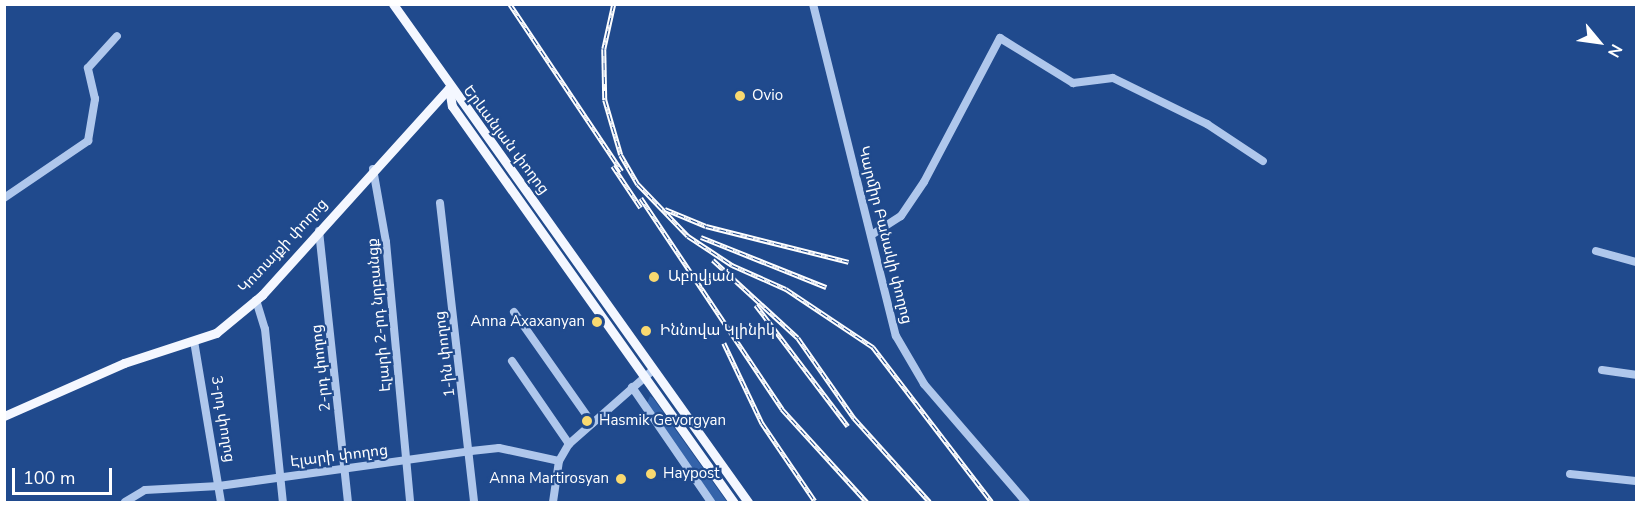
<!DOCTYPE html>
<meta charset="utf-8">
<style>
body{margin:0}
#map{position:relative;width:1641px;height:507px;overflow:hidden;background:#204a8d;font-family:"Nunito Sans","Noto Sans Armenian",sans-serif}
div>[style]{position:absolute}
.green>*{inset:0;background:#3463aa}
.minor>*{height:8px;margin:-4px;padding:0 4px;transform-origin:4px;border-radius:4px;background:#afc7ec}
.major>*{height:9px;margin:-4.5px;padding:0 4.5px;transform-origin:4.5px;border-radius:4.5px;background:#f4f7ff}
.rail>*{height:4.5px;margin-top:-2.25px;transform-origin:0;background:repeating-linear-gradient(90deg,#204a8d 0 7px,#fff 0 14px);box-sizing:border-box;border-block:2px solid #fff}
.dots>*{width:16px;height:16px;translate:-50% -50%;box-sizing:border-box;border:3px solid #204a8d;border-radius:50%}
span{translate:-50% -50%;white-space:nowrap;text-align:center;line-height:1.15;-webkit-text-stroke:4.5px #204a8d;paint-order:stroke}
.poi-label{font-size:15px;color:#fff}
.left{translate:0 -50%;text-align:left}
.right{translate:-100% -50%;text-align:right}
.street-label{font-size:15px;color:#fff}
.frame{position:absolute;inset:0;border:6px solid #fff;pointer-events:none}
.north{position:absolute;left:1569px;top:12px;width:60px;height:60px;-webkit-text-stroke:4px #204a8d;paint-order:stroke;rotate:119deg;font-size:16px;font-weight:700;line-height:24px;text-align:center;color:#fff}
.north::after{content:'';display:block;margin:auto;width:21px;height:27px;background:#fff;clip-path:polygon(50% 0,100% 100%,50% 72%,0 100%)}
.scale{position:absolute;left:12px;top:468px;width:100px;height:27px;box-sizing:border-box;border:3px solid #fff;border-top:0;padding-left:8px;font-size:18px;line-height:21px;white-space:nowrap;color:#fff;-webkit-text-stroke:4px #204a8d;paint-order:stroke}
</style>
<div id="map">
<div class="green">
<div style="clip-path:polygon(650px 396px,653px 398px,727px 502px,715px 502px,646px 406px)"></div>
</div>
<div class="minor">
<div style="left:813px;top:4px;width:342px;rotate:76deg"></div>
<div style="left:896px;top:336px;width:56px;rotate:59.7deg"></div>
<div style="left:924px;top:384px;width:156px;rotate:49.2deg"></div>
<div style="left:373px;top:169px;width:74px;rotate:79.9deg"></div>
<div style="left:386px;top:242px;width:261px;rotate:84.7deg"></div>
<div style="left:4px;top:198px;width:102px;rotate:-34.2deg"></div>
<div style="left:88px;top:141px;width:43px;rotate:-80.5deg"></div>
<div style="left:95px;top:99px;width:32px;rotate:-103deg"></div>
<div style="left:88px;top:68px;width:43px;rotate:-47.8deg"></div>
<div style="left:440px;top:203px;width:301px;rotate:83.5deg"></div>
<div style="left:319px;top:231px;width:273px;rotate:83.9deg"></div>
<div style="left:873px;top:234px;width:33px;rotate:-33deg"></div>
<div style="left:901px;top:216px;width:41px;rotate:-55.9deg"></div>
<div style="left:924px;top:182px;width:163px;rotate:-62.2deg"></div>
<div style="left:1000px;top:38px;width:86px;rotate:31.7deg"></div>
<div style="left:1073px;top:83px;width:40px;rotate:-7.1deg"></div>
<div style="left:1113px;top:78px;width:105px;rotate:26.1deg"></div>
<div style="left:1207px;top:124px;width:67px;rotate:33.5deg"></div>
<div style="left:1596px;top:251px;width:41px;rotate:15.4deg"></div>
<div style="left:256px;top:300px;width:30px;rotate:73deg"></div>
<div style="left:265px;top:329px;width:174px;rotate:84.1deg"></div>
<div style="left:514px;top:312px;width:136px;rotate:54.9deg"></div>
<div style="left:194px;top:341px;width:163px;rotate:80.5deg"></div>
<div style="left:512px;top:361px;width:101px;rotate:55.5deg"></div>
<div style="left:1602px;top:370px;width:34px;rotate:8deg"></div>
<div style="left:632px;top:387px;width:140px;rotate:55.5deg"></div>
<div style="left:1570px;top:474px;width:66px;rotate:6.1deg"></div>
<div style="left:125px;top:502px;width:23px;rotate:-31deg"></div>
<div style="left:145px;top:490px;width:74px;rotate:-3.1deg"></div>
<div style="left:219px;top:486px;width:254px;rotate:-7.9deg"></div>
<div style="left:471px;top:451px;width:28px;rotate:-6deg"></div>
<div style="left:499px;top:448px;width:61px;rotate:12.2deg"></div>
<div style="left:553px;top:502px;width:41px;rotate:-81.7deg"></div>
<div style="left:559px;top:461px;width:20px;rotate:-60deg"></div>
<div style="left:569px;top:444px;width:112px;rotate:-41.4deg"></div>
</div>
<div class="major">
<div style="left:393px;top:4px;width:612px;rotate:54.52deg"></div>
<div style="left:449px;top:88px;width:18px;rotate:81deg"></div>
<div style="left:452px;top:106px;width:486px;rotate:54.6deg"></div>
<div style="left:4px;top:416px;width:131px;rotate:-23.8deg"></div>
<div style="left:124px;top:363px;width:97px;rotate:-18.1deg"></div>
<div style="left:216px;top:333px;width:60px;rotate:-39.6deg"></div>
<div style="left:262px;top:295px;width:279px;rotate:-47.9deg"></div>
</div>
<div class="rail">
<div style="left:510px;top:4px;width:201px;rotate:56.2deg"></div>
<div style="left:614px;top:4px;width:46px;rotate:102.5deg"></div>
<div style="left:604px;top:49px;width:51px;rotate:88.9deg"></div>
<div style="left:605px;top:100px;width:57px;rotate:73.8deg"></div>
<div style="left:621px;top:155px;width:34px;rotate:60deg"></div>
<div style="left:638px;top:184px;width:72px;rotate:46.1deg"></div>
<div style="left:688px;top:236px;width:53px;rotate:33.4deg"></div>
<div style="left:732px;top:265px;width:59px;rotate:24deg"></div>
<div style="left:786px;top:289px;width:105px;rotate:33.7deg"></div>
<div style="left:873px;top:347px;width:195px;rotate:52.5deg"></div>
<div style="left:613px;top:166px;width:50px;rotate:56.3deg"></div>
<div style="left:641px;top:198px;width:254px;rotate:56.2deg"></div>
<div style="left:782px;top:409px;width:126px;rotate:47.6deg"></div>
<div style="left:665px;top:209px;width:44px;rotate:22.5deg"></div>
<div style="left:706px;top:226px;width:147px;rotate:14.1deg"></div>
<div style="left:701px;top:237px;width:135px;rotate:21.8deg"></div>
<div style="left:713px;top:260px;width:115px;rotate:42.5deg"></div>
<div style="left:798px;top:338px;width:98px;rotate:55deg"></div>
<div style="left:854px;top:418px;width:113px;rotate:47.9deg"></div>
<div style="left:756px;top:305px;width:152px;rotate:52.8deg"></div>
<div style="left:724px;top:343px;width:89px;rotate:64.6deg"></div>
<div style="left:762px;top:423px;width:94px;rotate:55.8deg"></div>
</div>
<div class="dots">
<div style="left:740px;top:96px;background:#f9d970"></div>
<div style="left:654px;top:277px;background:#f9d970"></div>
<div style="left:597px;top:322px;background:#f9d970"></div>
<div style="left:646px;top:331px;background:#f9d970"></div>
<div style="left:587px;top:421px;background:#f9d970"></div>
<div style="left:651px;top:474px;background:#f9d970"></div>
<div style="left:621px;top:479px;background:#f9d970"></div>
</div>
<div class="poi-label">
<span class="left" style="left:752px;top:96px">Ovio</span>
<span class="left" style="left:668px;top:277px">Աբովյան</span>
<span class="right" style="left:585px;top:322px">Anna Axaxanyan</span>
<span class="left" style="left:660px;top:331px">Իննովա Կլինիկ</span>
<span class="left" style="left:599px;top:421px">Hasmik Gevorgyan</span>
<span class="left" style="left:663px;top:474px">Haypost</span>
<span class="right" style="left:609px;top:479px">Anna Martirosyan</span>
</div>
<div class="street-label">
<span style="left:506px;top:140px;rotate:53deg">Երևանյան փողոց</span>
<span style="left:885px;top:235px;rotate:76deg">Կարմիր Բանակի փողոց</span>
<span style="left:283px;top:246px;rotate:-47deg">Կոտայքի փողոց</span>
<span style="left:379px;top:315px;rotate:-95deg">Էլարի 2-րդ նրբանցք</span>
<span style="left:445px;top:354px;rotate:-97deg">1-ին փողոց</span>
<span style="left:321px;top:368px;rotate:-96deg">2-րդ փողոց</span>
<span style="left:223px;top:419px;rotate:81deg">3-րդ փողոց</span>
<span style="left:339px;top:456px;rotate:-7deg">Էլարի փողոց</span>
</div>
<div class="frame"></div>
<div class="north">N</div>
<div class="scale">100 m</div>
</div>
